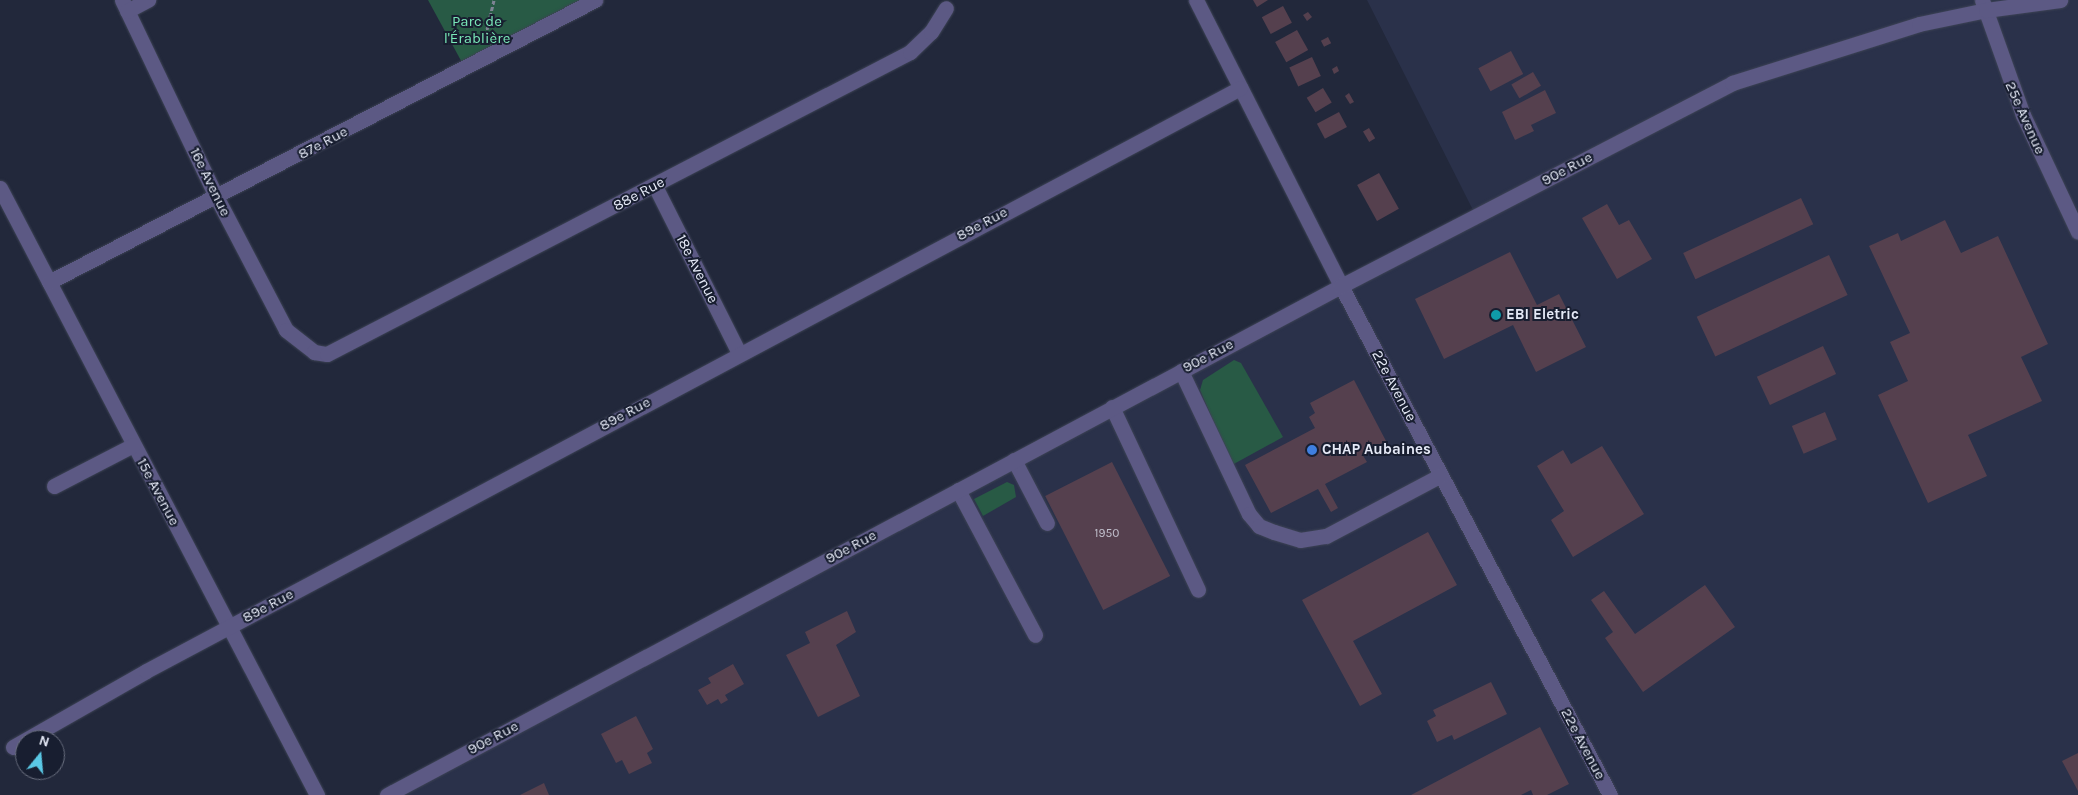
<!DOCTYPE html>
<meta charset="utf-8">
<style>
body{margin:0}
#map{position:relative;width:2078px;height:795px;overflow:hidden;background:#22283b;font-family:Karla,sans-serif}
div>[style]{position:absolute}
.built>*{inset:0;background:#2a314a}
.green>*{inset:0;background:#285a45}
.building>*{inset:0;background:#55404e;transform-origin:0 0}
.path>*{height:3px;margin-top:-1.5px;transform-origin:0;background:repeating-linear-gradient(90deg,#7e8494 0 4px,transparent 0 6.5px)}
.roads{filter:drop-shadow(0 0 1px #3d4355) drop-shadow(0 0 1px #3d4355)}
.minor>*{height:15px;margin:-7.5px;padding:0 7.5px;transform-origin:7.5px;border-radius:7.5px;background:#5c5984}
.dots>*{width:14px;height:14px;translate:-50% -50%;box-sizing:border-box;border:2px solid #181e30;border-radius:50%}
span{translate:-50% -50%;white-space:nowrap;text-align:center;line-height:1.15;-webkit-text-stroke:4px #181e30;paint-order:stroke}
.number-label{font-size:12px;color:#c1bfcc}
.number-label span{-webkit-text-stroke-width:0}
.park-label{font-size:15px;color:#7ae9b9}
.street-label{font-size:15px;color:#e5e9f6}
.poi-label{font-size:15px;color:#e5e9f6;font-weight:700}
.left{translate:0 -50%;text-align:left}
.north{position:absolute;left:15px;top:730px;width:50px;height:50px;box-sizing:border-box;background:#181e30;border:1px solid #6a6f7f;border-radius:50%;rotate:17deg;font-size:14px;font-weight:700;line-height:20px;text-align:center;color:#e5e9f6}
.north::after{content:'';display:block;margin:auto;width:18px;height:22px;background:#5ac8e5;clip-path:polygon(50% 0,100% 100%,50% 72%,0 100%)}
</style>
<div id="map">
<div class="built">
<div style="clip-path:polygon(1367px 0,2078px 0,2078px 795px,387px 795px,1476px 216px)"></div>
</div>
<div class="green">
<div style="clip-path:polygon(428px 0,595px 0,465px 68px)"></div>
<div style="clip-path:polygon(1234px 360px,1241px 363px,1283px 437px,1232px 465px,1200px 390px,1203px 380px)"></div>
<div style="clip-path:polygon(1007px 482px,1014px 485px,1016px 497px,983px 516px,974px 499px)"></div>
</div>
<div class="building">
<div style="clip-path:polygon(1253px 0,1268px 0,1257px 7px)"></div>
<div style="left:1283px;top:6px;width:19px;height:24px;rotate:62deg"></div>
<div style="clip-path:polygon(1308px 12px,1312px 17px,1307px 21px,1303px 15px)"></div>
<div style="left:1297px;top:30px;width:23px;height:25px;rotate:61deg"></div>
<div style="left:1328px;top:37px;width:7px;height:8px;rotate:63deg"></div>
<div style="left:1511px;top:51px;width:26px;height:37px;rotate:62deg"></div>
<div style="left:1312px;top:57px;width:21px;height:25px;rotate:65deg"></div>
<div style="clip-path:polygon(1337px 66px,1339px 71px,1334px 74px,1332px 69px)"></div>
<div style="left:1533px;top:72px;width:16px;height:25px;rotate:60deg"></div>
<div style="left:1323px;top:88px;width:17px;height:19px;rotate:59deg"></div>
<div style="clip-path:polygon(1545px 90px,1556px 113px,1531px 125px,1534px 131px,1515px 140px,1502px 112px)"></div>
<div style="clip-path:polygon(1349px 93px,1354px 102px,1350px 104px,1345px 96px)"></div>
<div style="left:1339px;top:112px;width:17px;height:25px;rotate:62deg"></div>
<div style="left:1369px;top:128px;width:12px;height:7px;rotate:59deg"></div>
<div style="left:1379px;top:173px;width:41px;height:25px;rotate:61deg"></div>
<div style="left:1801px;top:198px;width:29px;height:130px;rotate:65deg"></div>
<div style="clip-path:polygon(1607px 204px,1619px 225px,1629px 220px,1652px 259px,1617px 279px,1582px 218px)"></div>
<div style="clip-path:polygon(1945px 220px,1961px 253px,1998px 236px,2048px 344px,2021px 357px,2042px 401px,1968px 435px,1987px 476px,1928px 503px,1878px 395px,1908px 381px,1890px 342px,1910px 333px,1869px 246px,1898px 233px,1901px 241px)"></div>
<div style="clip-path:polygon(1510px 252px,1537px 305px,1559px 294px,1586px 347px,1536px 372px,1513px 325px,1444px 359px,1415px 299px)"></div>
<div style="left:1829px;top:255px;width:44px;height:146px;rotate:65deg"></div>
<div style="left:1823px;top:346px;width:31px;height:73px;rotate:65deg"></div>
<div style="clip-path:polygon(1354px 380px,1386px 441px,1362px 454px,1367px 462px,1325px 484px,1338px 508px,1331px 512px,1318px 489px,1271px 513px,1245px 465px,1315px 428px,1309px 417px,1315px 413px,1310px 403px)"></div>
<div style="left:1825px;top:412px;width:30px;height:36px;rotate:67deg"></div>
<div style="clip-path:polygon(1602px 446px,1644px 514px,1573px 557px,1551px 520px,1564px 511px,1537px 466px,1563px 450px,1571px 464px)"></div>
<div style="left:1112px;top:462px;width:128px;height:75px;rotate:63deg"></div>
<div style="clip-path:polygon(1428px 532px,1457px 585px,1353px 641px,1382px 694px,1360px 706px,1302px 600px)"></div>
<div style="clip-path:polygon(1705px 585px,1735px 627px,1643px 692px,1605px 638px,1613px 632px,1591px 600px,1604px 591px,1635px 634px)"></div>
<div style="clip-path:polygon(847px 611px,856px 632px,836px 645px,860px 696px,818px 717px,786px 655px,810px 643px,805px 632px)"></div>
<div style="clip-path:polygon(733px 664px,744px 684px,725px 695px,728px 700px,721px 704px,718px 699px,707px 705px,698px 690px,711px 683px,708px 678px)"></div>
<div style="clip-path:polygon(1491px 682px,1507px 714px,1454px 740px,1452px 735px,1437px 742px,1427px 721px,1436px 716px,1433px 710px)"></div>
<div style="clip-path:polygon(636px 716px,653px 749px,647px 753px,652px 763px,629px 774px,622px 760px,616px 763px,601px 734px)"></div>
<div style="clip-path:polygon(1540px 727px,1569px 784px,1547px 795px,1533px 795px,1531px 790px,1521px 795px,1411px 795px)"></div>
<div style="clip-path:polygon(2078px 753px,2078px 791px,2062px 761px)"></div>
<div style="clip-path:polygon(544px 783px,549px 795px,520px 795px)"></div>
</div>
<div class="path">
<div style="left:484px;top:42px;width:43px;rotate:-76.6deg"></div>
</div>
<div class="roads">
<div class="minor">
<div style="left:122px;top:0;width:220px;rotate:64.4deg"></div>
<div style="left:217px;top:198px;width:149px;rotate:62.4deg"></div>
<div style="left:286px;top:330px;width:36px;rotate:38deg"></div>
<div style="left:314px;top:352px;width:13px;rotate:9deg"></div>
<div style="left:327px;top:354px;width:657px;rotate:-27.38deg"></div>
<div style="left:910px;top:52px;width:29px;rotate:-44deg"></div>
<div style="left:931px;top:32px;width:28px;rotate:-58deg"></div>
<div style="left:1196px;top:0;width:321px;rotate:63.1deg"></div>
<div style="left:1341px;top:286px;width:576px;rotate:62.14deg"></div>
<div style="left:1982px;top:0;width:122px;rotate:70.4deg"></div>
<div style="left:2023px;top:115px;width:129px;rotate:64.8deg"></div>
<div style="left:127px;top:11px;width:24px;rotate:-28deg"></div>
<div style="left:655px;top:186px;width:187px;rotate:63.3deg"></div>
<div style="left:0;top:188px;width:685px;rotate:62.42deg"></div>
<div style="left:49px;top:282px;width:615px;rotate:-27.32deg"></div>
<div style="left:1181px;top:371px;width:158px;rotate:64.6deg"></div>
<div style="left:1249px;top:514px;width:16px;rotate:50deg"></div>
<div style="left:1259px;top:526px;width:16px;rotate:22deg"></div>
<div style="left:1274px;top:532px;width:27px;rotate:17deg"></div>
<div style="left:1300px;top:540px;width:26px;rotate:-9deg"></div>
<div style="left:1326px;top:536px;width:130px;rotate:-27.9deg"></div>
<div style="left:1112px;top:407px;width:202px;rotate:64.8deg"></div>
<div style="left:1014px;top:460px;width:71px;rotate:62.4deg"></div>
<div style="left:54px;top:486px;width:89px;rotate:-27.4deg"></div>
<div style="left:958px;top:490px;width:164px;rotate:62deg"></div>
<div style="left:13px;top:747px;width:153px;rotate:-29.7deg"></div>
<div style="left:146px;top:671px;width:1240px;rotate:-28.05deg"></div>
<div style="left:387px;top:795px;width:1081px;rotate:-28.08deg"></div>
<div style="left:1341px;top:286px;width:441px;rotate:-27.4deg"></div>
<div style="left:1732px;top:83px;width:196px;rotate:-17.5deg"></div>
<div style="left:1919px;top:24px;width:68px;rotate:-11.8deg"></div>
<div style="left:1986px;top:10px;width:75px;rotate:-7.7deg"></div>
</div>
</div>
<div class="dots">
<div style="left:1496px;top:315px;background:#0f9aa8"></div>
<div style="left:1312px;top:450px;background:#3f7fe0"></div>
</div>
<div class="number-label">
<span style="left:1107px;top:534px">1950</span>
</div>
<div class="park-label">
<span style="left:477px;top:30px">Parc de<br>l'Érablière</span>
</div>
<div class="street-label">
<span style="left:2025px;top:118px;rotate:66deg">25e Avenue</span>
<span style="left:323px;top:143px;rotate:-28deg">87e Rue</span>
<span style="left:1567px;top:169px;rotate:-28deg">90e Rue</span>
<span style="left:210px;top:182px;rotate:64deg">16e Avenue</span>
<span style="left:639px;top:194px;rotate:-28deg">88e Rue</span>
<span style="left:982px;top:224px;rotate:-28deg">89e Rue</span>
<span style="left:697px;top:269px;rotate:63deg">18e Avenue</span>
<span style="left:1208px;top:356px;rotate:-28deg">90e Rue</span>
<span style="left:1394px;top:386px;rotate:62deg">22e Avenue</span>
<span style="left:625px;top:414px;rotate:-28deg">89e Rue</span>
<span style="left:158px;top:492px;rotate:62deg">15e Avenue</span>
<span style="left:851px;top:547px;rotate:-28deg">90e Rue</span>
<span style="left:268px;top:606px;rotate:-28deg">89e Rue</span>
<span style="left:493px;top:738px;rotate:-28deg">90e Rue</span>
<span style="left:1583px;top:744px;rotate:62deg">22e Avenue</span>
</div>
<div class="poi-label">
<span class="left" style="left:1506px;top:315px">EBI Eletric</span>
<span class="left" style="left:1322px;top:450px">CHAP Aubaines</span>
</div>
<div class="north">N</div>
</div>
